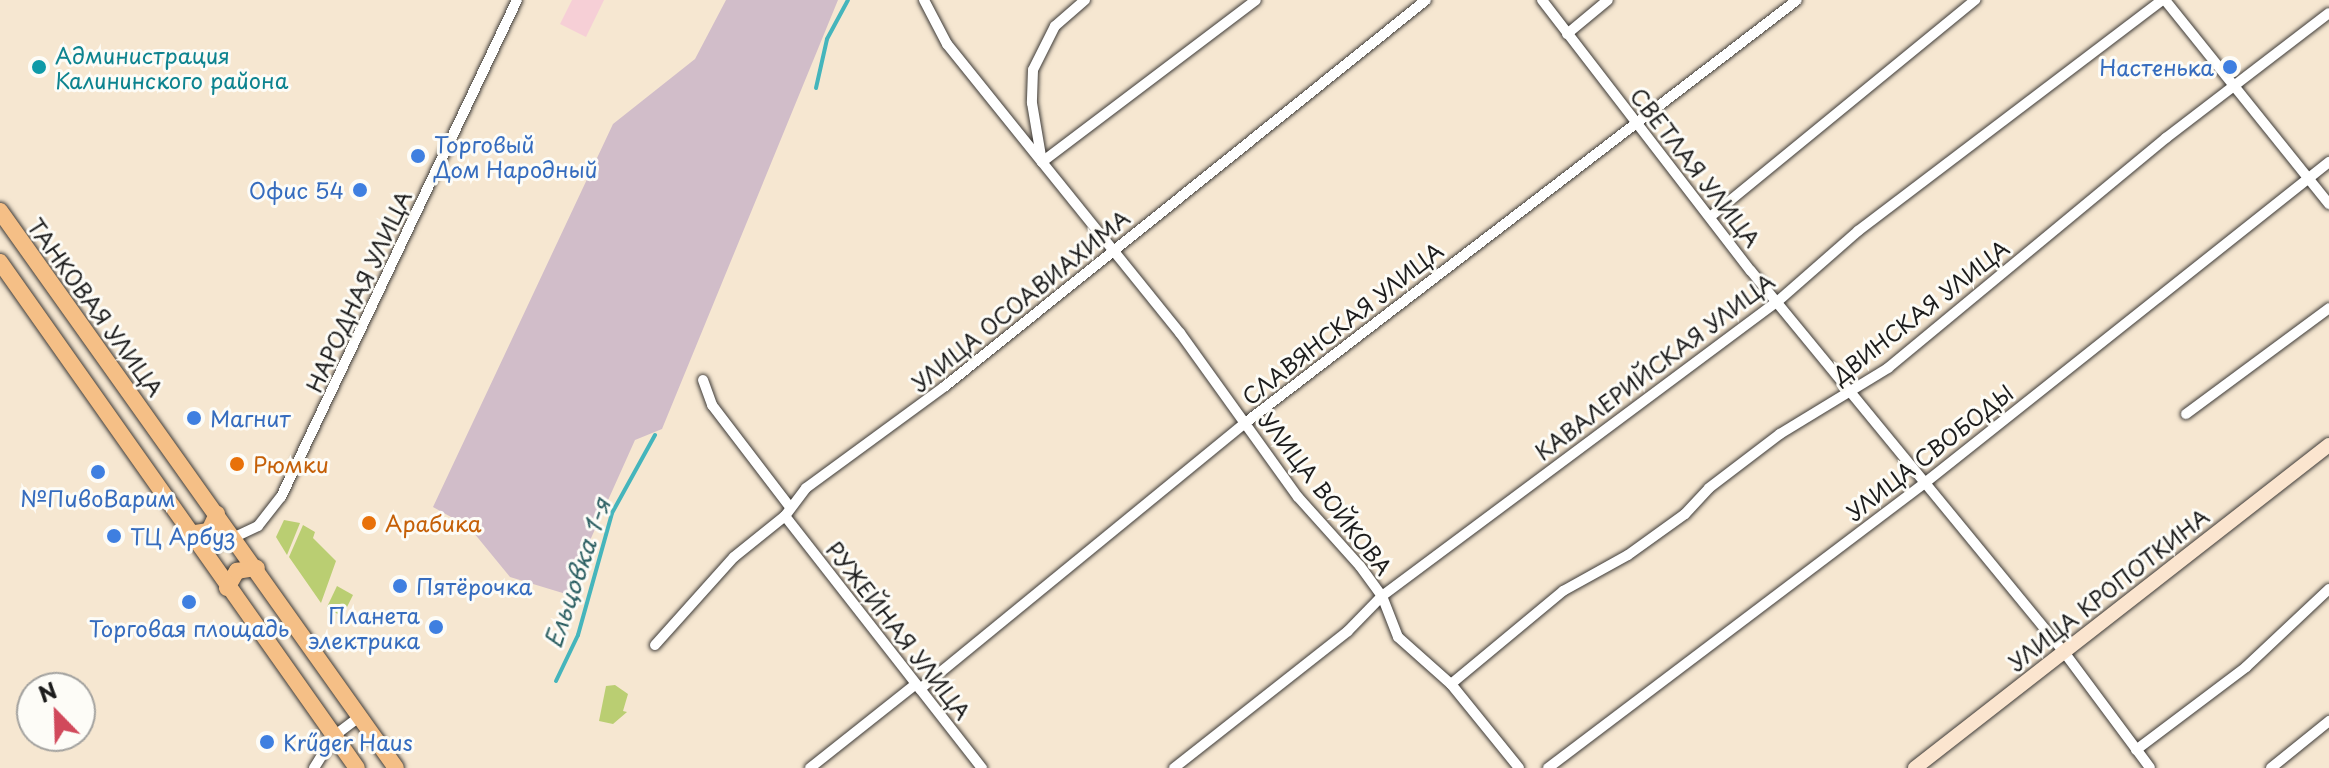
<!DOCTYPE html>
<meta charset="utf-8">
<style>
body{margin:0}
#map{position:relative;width:2329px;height:768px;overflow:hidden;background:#f6e7d1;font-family:"Playpen Sans",sans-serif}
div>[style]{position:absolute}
.built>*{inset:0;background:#f6cfd6}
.industrial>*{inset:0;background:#d1bdc9}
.green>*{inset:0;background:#bace72}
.stream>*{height:4px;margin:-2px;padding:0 2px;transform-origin:2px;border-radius:2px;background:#45b5bc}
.roads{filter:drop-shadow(0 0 2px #3d3a37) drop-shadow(0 0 2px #3d3a37)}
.minor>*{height:10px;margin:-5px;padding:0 5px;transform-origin:5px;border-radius:5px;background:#fff}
.secondary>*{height:14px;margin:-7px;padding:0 7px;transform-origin:7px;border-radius:7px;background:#fbe5cf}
.trunk>*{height:16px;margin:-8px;padding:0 8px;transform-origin:8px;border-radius:8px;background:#f5bf86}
.dots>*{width:22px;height:22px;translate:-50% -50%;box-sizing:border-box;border:4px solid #fdfcf7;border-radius:50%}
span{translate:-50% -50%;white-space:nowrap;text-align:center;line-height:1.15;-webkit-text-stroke:6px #fdfcf7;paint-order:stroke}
.culture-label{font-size:22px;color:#0d838f}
.left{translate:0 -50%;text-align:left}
.shop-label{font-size:22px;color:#366cbe}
.right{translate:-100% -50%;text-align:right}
.street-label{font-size:22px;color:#1c1c1c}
.food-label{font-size:22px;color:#c56008}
.water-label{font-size:24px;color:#2e6164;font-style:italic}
.north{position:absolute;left:16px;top:672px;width:80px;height:80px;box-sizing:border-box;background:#fdfcf7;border:2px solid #a3a29f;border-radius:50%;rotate:337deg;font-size:22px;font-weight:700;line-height:32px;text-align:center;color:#1c1c1c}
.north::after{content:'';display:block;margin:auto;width:28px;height:36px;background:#d1495b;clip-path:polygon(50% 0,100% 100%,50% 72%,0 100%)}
</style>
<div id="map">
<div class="built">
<div style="clip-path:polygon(572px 0,604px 0,586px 37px,560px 24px)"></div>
</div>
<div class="industrial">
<div style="clip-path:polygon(726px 0,838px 0,662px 429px,635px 440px,566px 594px,510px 577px,469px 527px,433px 507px,613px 124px,695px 59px)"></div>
</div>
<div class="green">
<div style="clip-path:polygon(284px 520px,300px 523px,287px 555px,276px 537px)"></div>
<div style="clip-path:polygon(303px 525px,315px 532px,313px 538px,336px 561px,321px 603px,289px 557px)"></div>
<div style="clip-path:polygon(337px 586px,353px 595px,342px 617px,327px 607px)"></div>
<div style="clip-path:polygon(615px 685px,628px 694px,623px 711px,627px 712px,613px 724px,599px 721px,606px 686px)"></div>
</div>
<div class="stream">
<div style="left:816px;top:88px;width:50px;rotate:-77.3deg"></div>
<div style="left:827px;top:39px;width:44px;rotate:-61.7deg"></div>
<div style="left:556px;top:681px;width:51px;rotate:-64.4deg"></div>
<div style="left:578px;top:635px;width:127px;rotate:-74.4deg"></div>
<div style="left:612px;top:513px;width:89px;rotate:-61.1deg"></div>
</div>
<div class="roads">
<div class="minor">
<div style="left:924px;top:0;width:50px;rotate:62.4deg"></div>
<div style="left:947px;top:44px;width:151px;rotate:51.2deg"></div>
<div style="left:1042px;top:162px;width:268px;rotate:-37.1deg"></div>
<div style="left:1085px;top:0;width:40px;rotate:139deg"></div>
<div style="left:1055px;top:26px;width:49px;rotate:116.6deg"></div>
<div style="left:1033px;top:70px;width:33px;rotate:92deg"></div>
<div style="left:1032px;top:103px;width:60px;rotate:80.4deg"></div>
<div style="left:1042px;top:162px;width:220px;rotate:51.1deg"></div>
<div style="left:1180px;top:333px;width:202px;rotate:54.3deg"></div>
<div style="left:1298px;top:497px;width:93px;rotate:48.1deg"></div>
<div style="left:1360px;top:566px;width:37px;rotate:54deg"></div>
<div style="left:1382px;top:596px;width:44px;rotate:68.7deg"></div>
<div style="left:1398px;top:637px;width:71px;rotate:41.6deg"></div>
<div style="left:1451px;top:684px;width:108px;rotate:51deg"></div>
<div style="left:1542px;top:0;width:342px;rotate:52.4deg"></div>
<div style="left:1751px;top:271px;width:493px;rotate:50.6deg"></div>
<div style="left:2064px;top:652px;width:144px;rotate:53.4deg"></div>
<div style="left:2165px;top:0;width:262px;rotate:51.2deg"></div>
<div style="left:1567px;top:34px;width:53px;rotate:-39.7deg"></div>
<div style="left:1710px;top:217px;width:343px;rotate:-39.3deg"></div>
<div style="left:703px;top:380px;width:27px;rotate:70deg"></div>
<div style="left:712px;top:405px;width:128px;rotate:52.6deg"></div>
<div style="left:2186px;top:414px;width:178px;rotate:-36.5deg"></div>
<div style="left:785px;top:516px;width:320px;rotate:52deg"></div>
<div style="left:203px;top:552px;width:61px;rotate:-25.3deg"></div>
<div style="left:258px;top:526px;width:37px;rotate:-52deg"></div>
<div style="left:281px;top:497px;width:550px;rotate:-64.6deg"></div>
<div style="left:655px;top:645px;width:118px;rotate:-48.1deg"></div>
<div style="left:734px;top:557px;width:65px;rotate:-38.8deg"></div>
<div style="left:785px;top:516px;width:35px;rotate:-53deg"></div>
<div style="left:806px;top:488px;width:171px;rotate:-36.2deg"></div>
<div style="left:944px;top:387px;width:618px;rotate:-38.76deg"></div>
<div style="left:1451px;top:684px;width:146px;rotate:-39.7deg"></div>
<div style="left:1563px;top:591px;width:74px;rotate:-29deg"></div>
<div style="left:1628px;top:555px;width:70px;rotate:-35.7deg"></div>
<div style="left:1685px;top:514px;width:35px;rotate:-47deg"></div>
<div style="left:1709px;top:488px;width:89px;rotate:-37.3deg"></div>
<div style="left:1780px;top:434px;width:127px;rotate:-31.4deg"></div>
<div style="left:1888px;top:368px;width:361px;rotate:-39.6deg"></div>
<div style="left:2166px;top:138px;width:205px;rotate:-37.5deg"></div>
<div style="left:920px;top:689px;width:420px;rotate:-39.3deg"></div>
<div style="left:1245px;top:423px;width:695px;rotate:-37.46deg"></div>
<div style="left:2136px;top:750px;width:138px;rotate:-37deg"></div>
<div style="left:2246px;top:667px;width:114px;rotate:-43.2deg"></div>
<div style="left:314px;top:768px;width:38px;rotate:-58deg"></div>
<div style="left:334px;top:736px;width:31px;rotate:-37deg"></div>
<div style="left:810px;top:768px;width:135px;rotate:-38.4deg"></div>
<div style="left:1174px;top:768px;width:221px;rotate:-38.2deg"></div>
<div style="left:1348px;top:631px;width:49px;rotate:-45.8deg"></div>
<div style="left:1382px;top:596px;width:492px;rotate:-36.7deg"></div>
<div style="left:1777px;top:302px;width:108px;rotate:-41.2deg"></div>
<div style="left:1858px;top:231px;width:382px;rotate:-37.2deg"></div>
<div style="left:1548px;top:768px;width:474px;rotate:-37.1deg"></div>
<div style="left:1926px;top:482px;width:515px;rotate:-38.45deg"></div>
<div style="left:2271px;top:768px;width:75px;rotate:-39deg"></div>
</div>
<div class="secondary">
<div style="left:1915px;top:768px;width:525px;rotate:-37.96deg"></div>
</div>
<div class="trunk">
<div style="left:0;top:211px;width:683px;rotate:54.59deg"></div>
<div style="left:0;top:262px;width:619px;rotate:54.8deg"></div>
<div style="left:189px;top:534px;width:20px;rotate:-9deg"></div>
<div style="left:209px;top:531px;width:19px;rotate:-65deg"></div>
<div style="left:227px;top:588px;width:20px;rotate:-60deg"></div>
<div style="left:237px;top:571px;width:20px;rotate:-9deg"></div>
</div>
</div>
<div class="dots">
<div style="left:39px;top:67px;background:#0f9aa8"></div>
<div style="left:2230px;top:67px;background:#3f7fe0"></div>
<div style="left:418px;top:156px;background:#3f7fe0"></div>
<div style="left:360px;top:190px;background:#3f7fe0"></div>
<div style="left:194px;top:418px;background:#3f7fe0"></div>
<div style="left:237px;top:464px;background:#e8710a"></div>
<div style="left:98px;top:472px;background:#3f7fe0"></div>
<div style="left:369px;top:523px;background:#e8710a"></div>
<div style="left:114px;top:536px;background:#3f7fe0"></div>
<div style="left:400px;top:586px;background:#3f7fe0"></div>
<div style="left:189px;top:602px;background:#3f7fe0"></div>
<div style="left:436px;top:627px;background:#3f7fe0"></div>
<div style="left:267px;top:742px;background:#3f7fe0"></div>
</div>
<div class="culture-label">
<span class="left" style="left:55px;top:67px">Администрация<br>Калининского района</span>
</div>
<div class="shop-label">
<span class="right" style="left:2214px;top:67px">Настенька</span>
<span class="left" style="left:434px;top:156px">Торговый<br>Дом Народный</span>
<span class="right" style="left:344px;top:190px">Офис 54</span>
<span class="left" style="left:210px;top:418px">Магнит</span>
<span style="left:98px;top:498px">№ПивоВарим</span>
<span class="left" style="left:130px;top:536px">ТЦ Арбуз</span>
<span class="left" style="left:416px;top:586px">Пятёрочка</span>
<span class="right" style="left:420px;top:627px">Планета<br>электрика</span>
<span style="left:189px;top:628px">Торговая площадь</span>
<span class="left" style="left:283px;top:742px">Krűger Haus</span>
</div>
<div class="street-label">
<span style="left:1696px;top:167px;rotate:52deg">СВЕТЛАЯ УЛИЦА</span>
<span style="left:358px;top:291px;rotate:-65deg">НАРОДНАЯ УЛИЦА</span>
<span style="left:1020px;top:300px;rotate:-39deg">УЛИЦА ОСОАВИАХИМА</span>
<span style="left:96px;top:307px;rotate:54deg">ТАНКОВАЯ УЛИЦА</span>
<span style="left:1920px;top:311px;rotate:-38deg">ДВИНСКАЯ УЛИЦА</span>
<span style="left:1342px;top:323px;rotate:-38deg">СЛАВЯНСКАЯ УЛИЦА</span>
<span style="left:1654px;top:366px;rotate:-37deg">КАВАЛЕРИЙСКАЯ УЛИЦА</span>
<span style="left:1929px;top:452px;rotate:-38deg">УЛИЦА СВОБОДЫ</span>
<span style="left:1326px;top:493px;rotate:52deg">УЛИЦА ВОЙКОВА</span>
<span style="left:2108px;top:589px;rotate:-38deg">УЛИЦА КРОПОТКИНА</span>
<span style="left:899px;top:630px;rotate:52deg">РУЖЕЙНАЯ УЛИЦА</span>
</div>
<div class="food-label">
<span class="left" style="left:253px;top:464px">Рюмки</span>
<span class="left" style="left:385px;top:523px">Арабика</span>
</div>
<div class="water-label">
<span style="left:577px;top:573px;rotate:-71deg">Ельцовка 1-я</span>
</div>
<div class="north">N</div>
</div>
